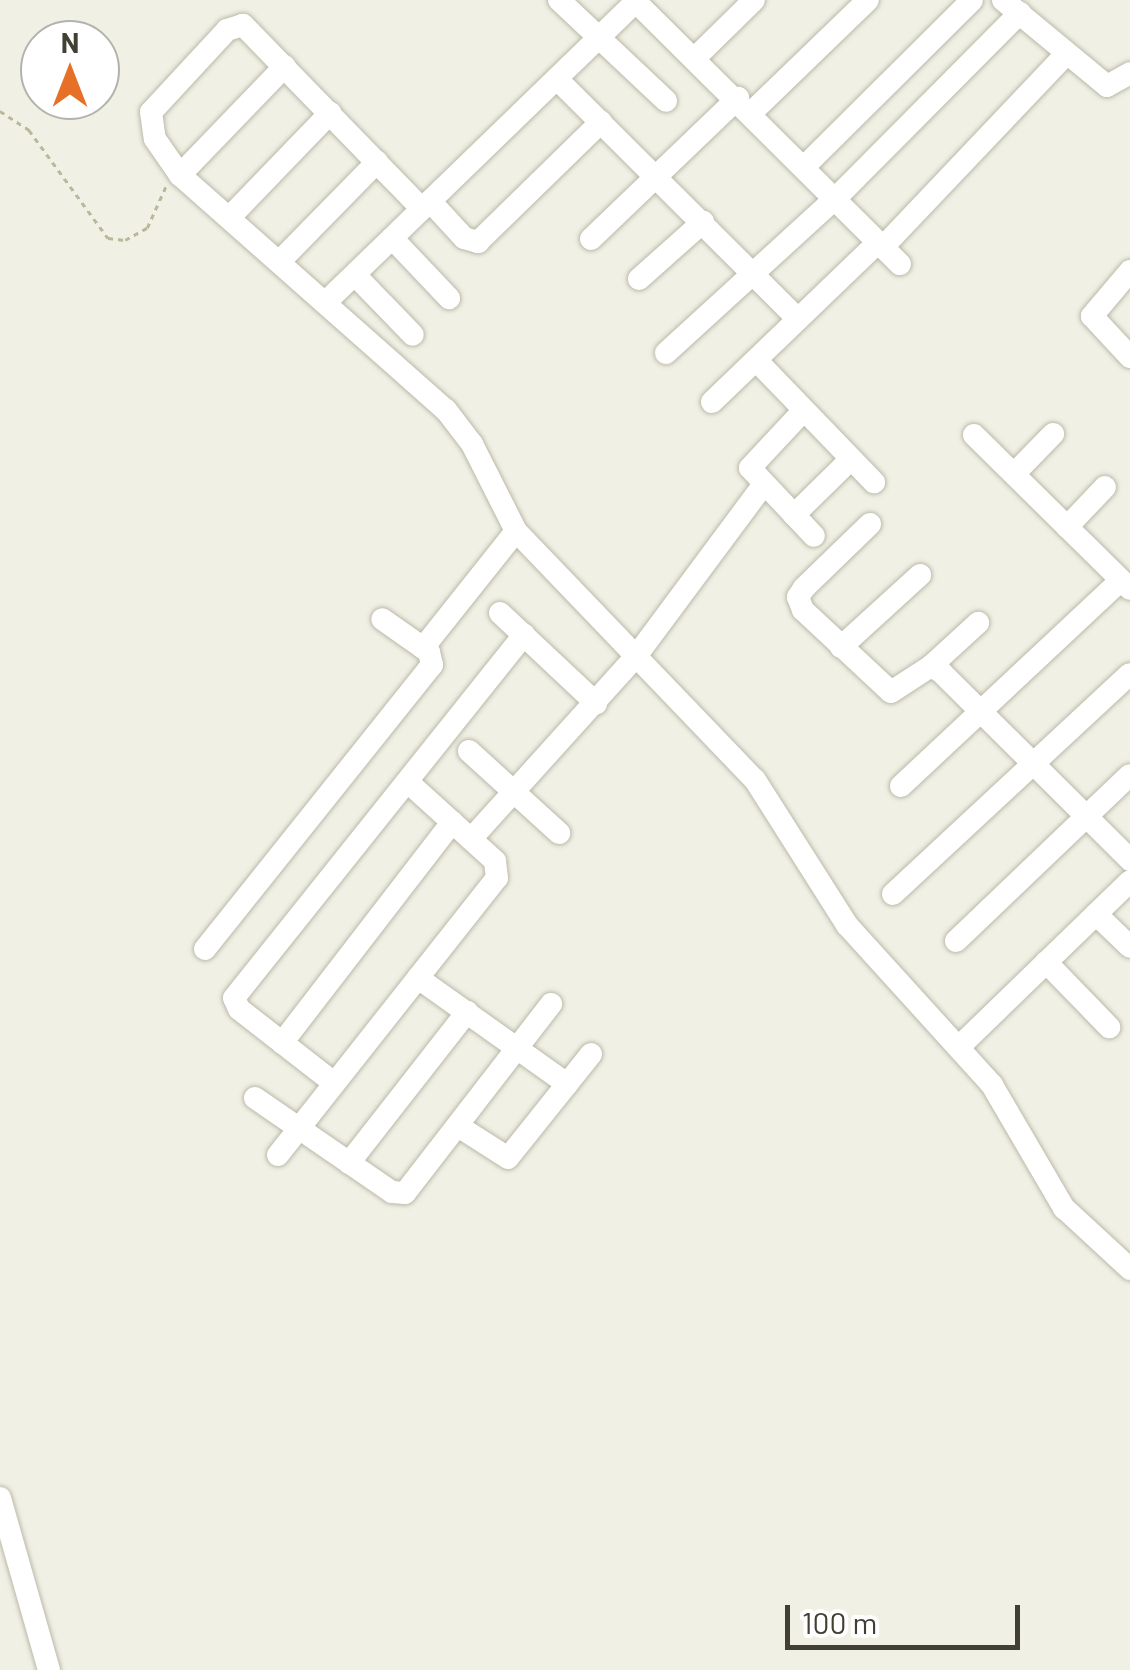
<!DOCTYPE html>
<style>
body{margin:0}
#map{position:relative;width:1130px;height:1670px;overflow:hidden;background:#f0f0e5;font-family:Barlow,sans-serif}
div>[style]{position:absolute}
.path>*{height:2.5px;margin-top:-1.25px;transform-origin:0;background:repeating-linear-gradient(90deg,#bbb79b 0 5px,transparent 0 10px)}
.roads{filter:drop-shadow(0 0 2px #bbb9a8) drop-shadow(0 0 2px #bbb9a8)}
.minor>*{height:22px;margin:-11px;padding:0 11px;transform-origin:11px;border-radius:11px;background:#fff}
span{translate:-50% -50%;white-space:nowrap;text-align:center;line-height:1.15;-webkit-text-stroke:9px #fff;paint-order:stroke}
.north{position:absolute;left:20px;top:20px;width:100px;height:100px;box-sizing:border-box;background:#fff;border:2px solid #b3b3ae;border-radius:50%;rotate:0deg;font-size:28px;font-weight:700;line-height:40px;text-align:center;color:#424035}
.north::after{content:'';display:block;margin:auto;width:35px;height:45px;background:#e67027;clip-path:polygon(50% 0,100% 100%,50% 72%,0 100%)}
.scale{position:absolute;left:785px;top:1605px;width:235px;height:45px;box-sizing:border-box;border:5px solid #424035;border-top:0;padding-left:12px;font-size:30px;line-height:35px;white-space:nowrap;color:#424035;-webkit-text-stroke:8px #fff;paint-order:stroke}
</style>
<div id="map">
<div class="path">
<div style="left:0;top:111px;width:35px;rotate:33deg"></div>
<div style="left:29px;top:130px;width:134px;rotate:53.8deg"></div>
<div style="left:108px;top:238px;width:17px;rotate:7deg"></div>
<div style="left:125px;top:240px;width:25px;rotate:-29deg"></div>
<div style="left:147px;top:228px;width:46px;rotate:-65.7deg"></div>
</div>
<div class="roads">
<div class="minor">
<div style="left:559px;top:0;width:147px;rotate:43.3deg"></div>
<div style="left:1003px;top:0;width:135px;rotate:39.6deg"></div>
<div style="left:1107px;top:86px;width:26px;rotate:-29deg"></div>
<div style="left:636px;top:2px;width:372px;rotate:44.8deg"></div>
<div style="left:696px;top:57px;width:81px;rotate:-44.5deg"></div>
<div style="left:557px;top:79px;width:340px;rotate:44.9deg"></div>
<div style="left:752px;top:112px;width:161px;rotate:-44deg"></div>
<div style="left:805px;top:166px;width:235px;rotate:-44.8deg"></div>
<div style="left:180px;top:175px;width:151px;rotate:-46.1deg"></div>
<div style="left:430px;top:201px;width:50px;rotate:47.4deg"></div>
<div style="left:464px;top:238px;width:15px;rotate:16deg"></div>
<div style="left:478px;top:242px;width:172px;rotate:-44.3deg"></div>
<div style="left:422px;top:209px;width:257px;rotate:-134.2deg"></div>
<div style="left:243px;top:25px;width:17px;rotate:163deg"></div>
<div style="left:227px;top:30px;width:112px;rotate:132.8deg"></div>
<div style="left:151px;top:112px;width:27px;rotate:82deg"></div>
<div style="left:155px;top:139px;width:44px;rotate:55.2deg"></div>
<div style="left:180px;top:175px;width:355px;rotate:41.5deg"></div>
<div style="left:446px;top:410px;width:43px;rotate:52.6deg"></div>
<div style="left:472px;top:444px;width:97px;rotate:63.2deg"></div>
<div style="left:516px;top:531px;width:345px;rotate:46.2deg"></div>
<div style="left:755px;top:780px;width:172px;rotate:57.6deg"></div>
<div style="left:847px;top:925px;width:216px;rotate:47.8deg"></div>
<div style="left:992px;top:1085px;width:143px;rotate:59.7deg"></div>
<div style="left:1064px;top:1208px;width:90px;rotate:42.7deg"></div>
<div style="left:229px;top:218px;width:146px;rotate:-46.1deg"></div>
<div style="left:392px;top:238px;width:83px;rotate:46.5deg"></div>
<div style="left:591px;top:239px;width:204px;rotate:-43.8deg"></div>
<div style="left:883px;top:247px;width:267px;rotate:-46.5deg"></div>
<div style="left:282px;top:259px;width:136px;rotate:-45.6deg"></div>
<div style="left:1130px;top:271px;width:59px;rotate:130.2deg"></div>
<div style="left:1092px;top:316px;width:56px;rotate:47.2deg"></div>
<div style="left:355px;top:275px;width:83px;rotate:46deg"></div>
<div style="left:639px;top:279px;width:86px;rotate:-41.7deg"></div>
<div style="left:328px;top:300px;width:431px;rotate:-44.1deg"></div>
<div style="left:666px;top:353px;width:230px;rotate:-42.4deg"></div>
<div style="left:836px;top:198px;width:261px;rotate:-45.2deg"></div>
<div style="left:756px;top:360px;width:170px;rotate:46deg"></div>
<div style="left:712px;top:402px;width:231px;rotate:-43.9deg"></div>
<div style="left:804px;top:410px;width:79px;rotate:133deg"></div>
<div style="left:750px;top:468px;width:93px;rotate:46.7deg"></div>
<div style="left:974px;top:435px;width:219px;rotate:44.6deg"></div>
<div style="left:1014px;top:474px;width:56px;rotate:-45.7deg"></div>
<div style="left:794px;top:515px;width:80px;rotate:-44.5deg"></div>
<div style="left:870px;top:524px;width:92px;rotate:135.9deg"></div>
<div style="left:804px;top:588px;width:11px;rotate:124deg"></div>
<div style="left:798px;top:597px;width:14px;rotate:69deg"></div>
<div style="left:803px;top:610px;width:120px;rotate:43deg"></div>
<div style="left:891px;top:692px;width:48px;rotate:-33deg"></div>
<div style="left:931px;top:666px;width:12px;rotate:31deg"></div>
<div style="left:941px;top:672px;width:267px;rotate:44.8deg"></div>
<div style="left:1067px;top:527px;width:55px;rotate:-46.5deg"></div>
<div style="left:500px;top:613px;width:132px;rotate:43.2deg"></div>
<div style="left:841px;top:647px;width:107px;rotate:-42.3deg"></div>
<div style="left:423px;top:648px;width:149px;rotate:-51.5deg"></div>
<div style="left:931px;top:666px;width:64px;rotate:-42.5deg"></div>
<div style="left:469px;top:751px;width:122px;rotate:42.3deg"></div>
<div style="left:901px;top:786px;width:301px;rotate:-43.1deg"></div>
<div style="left:471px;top:839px;width:248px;rotate:-47.9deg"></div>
<div style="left:637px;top:655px;width:213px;rotate:-53.4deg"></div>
<div style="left:893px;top:894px;width:323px;rotate:-42.9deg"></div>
<div style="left:1096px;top:914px;width:47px;rotate:44.1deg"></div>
<div style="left:956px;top:941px;width:240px;rotate:-43.7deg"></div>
<div style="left:205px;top:949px;width:364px;rotate:-51.4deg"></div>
<div style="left:432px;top:665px;width:13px;rotate:-103deg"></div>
<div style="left:429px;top:652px;width:57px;rotate:-144.9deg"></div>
<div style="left:1046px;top:962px;width:91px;rotate:45.9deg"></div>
<div style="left:418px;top:978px;width:183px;rotate:35.4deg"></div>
<div style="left:282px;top:1043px;width:279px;rotate:-52.4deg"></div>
<div style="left:961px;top:1045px;width:235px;rotate:-44.1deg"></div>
<div style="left:334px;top:1083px;width:120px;rotate:-142.1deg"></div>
<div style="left:239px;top:1009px;width:12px;rotate:-114deg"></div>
<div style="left:234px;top:998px;width:465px;rotate:-51.4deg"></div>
<div style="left:255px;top:1098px;width:166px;rotate:34.5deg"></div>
<div style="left:392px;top:1192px;width:13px;rotate:4deg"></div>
<div style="left:405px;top:1193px;width:239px;rotate:-52.3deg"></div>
<div style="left:458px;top:1126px;width:59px;rotate:32.6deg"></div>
<div style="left:508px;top:1158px;width:133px;rotate:-51.4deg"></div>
<div style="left:278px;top:1155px;width:353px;rotate:-51.7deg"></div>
<div style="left:497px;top:878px;width:17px;rotate:-97deg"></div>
<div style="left:495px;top:861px;width:118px;rotate:-137.8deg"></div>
<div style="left:349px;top:1163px;width:192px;rotate:-52deg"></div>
<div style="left:0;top:1498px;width:179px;rotate:74.1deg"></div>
</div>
</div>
<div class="north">N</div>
<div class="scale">100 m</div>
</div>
